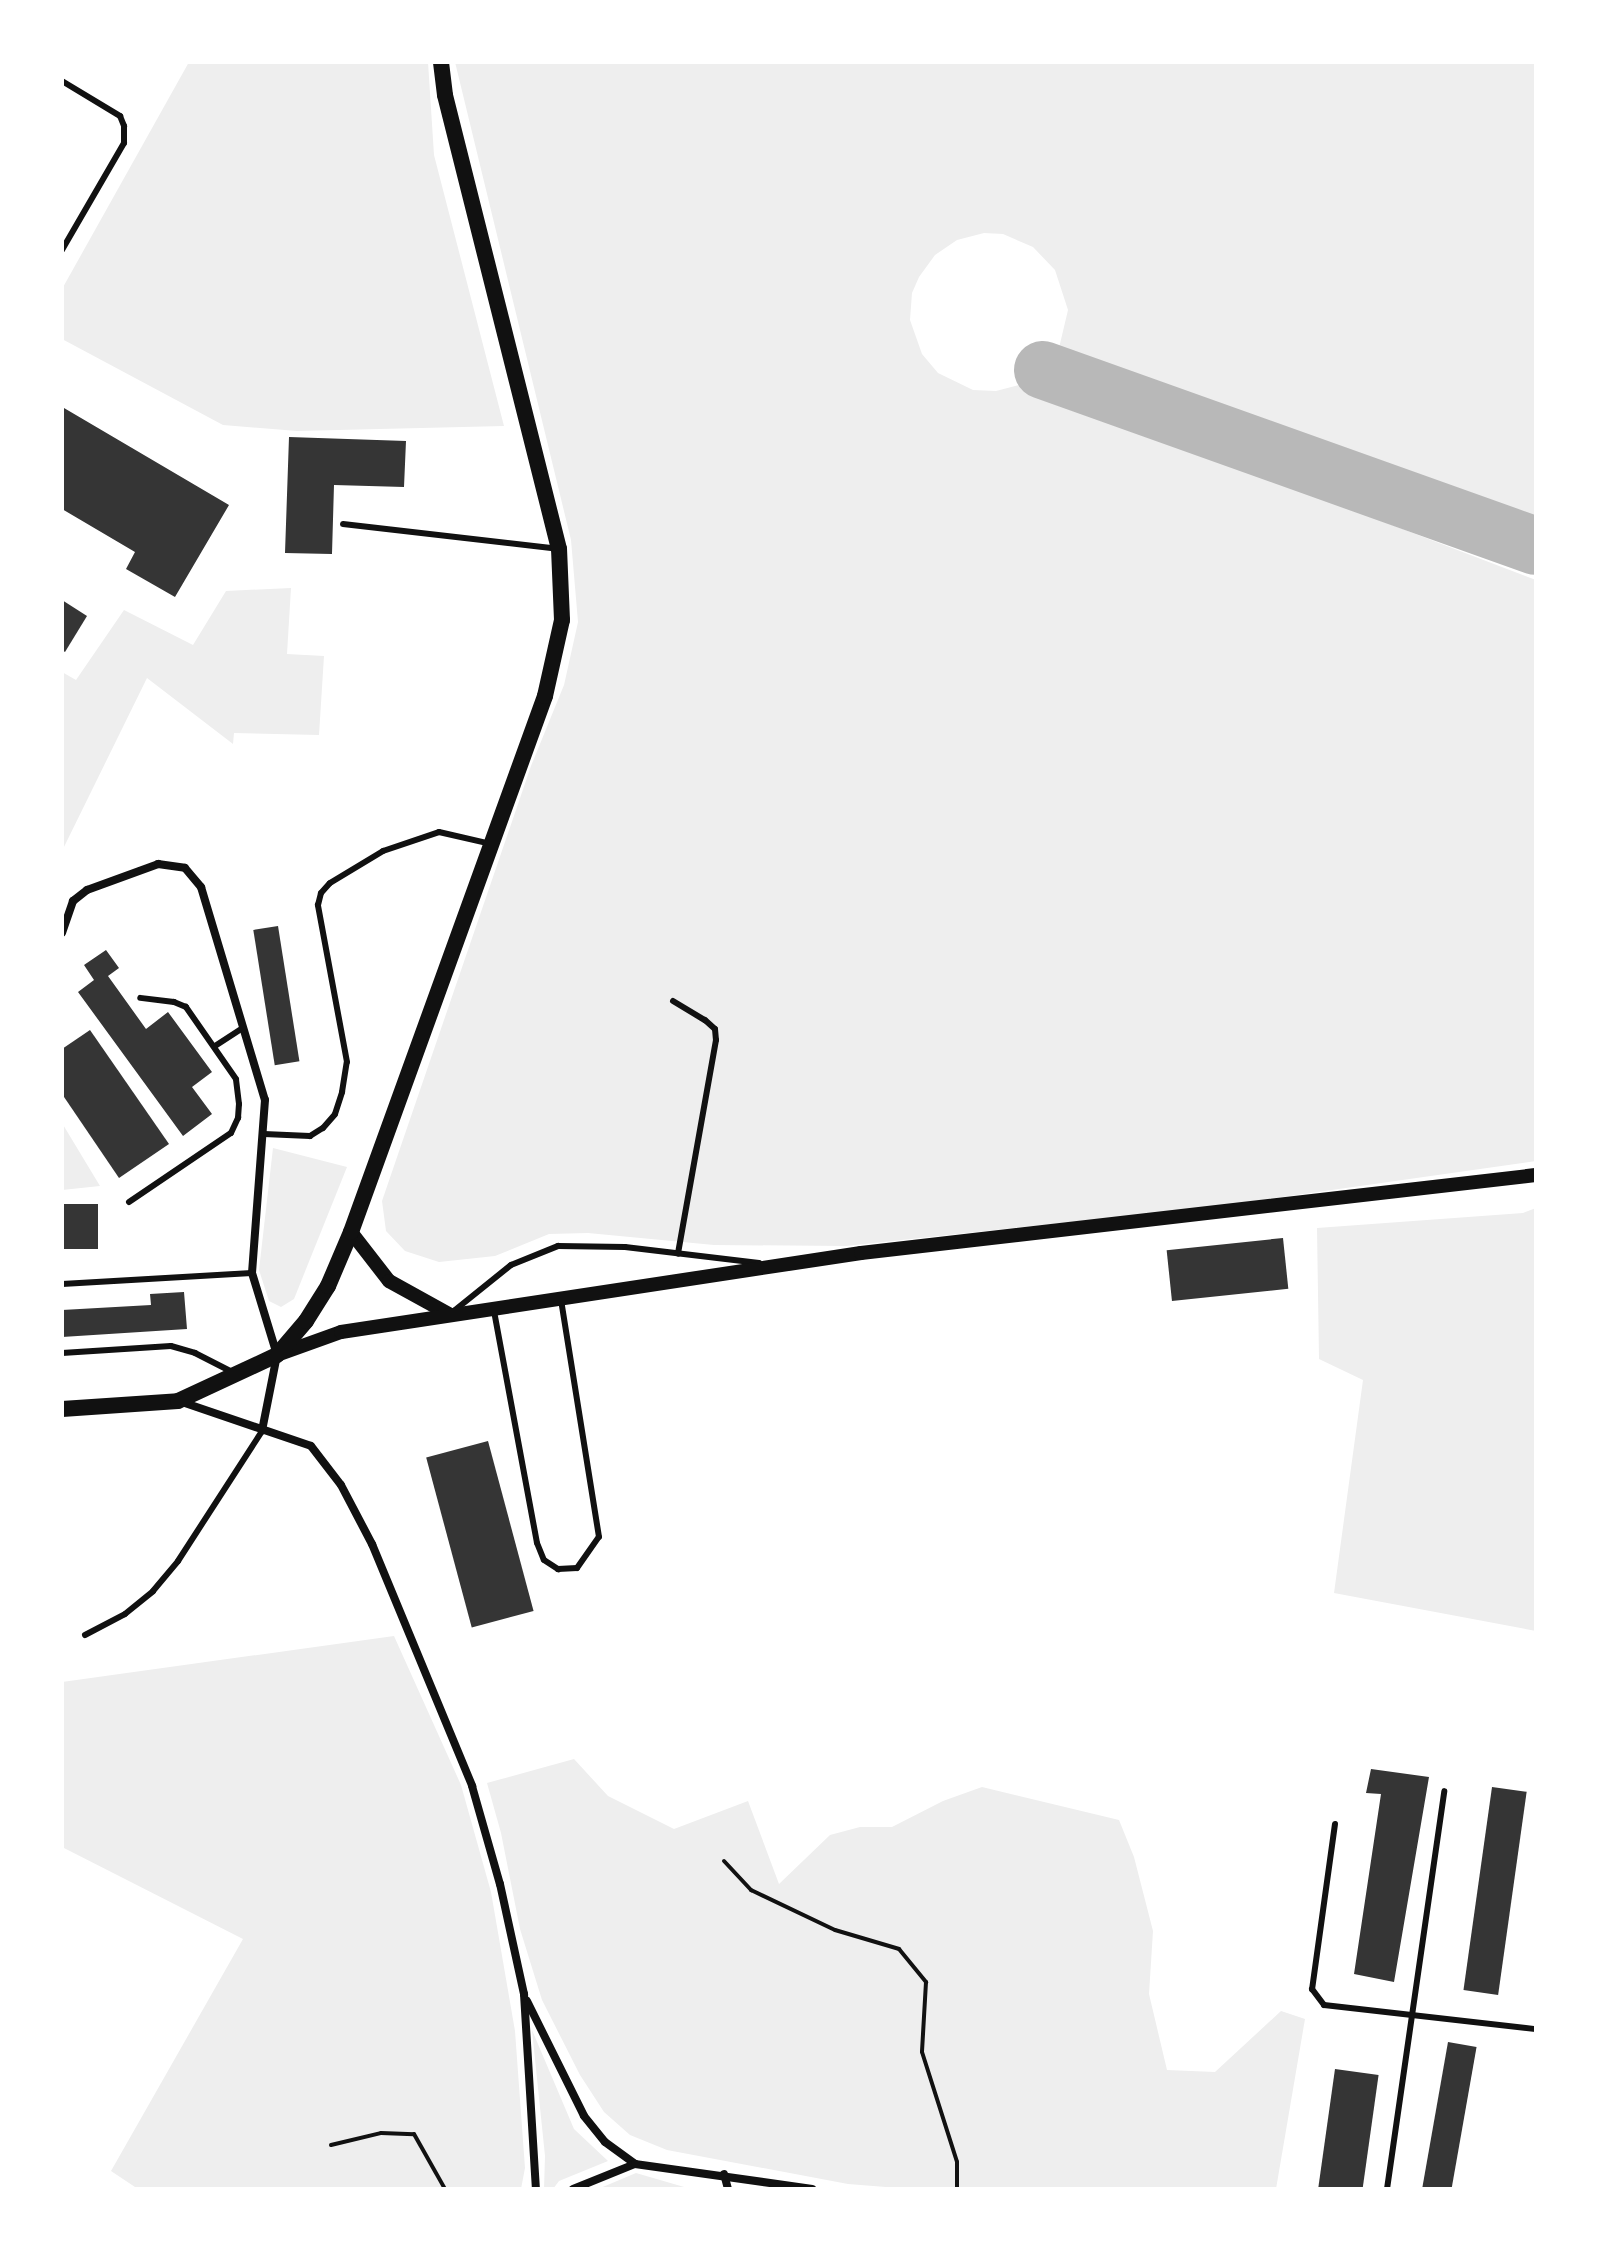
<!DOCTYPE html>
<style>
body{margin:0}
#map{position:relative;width:1598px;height:2251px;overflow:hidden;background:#fff;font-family:"DejaVu Sans",sans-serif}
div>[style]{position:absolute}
.green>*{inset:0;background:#eee}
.taxiway>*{height:58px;margin:-29px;padding:0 29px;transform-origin:29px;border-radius:29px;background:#b8b8b8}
.building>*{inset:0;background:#353535;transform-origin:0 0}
.path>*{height:4px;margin:-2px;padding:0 2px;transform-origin:2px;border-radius:2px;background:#111}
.service>*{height:6px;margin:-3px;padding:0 3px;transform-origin:3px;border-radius:3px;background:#111}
.minor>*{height:8px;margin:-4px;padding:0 4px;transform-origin:4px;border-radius:4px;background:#111}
.tertiary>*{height:14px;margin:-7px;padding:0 7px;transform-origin:7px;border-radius:7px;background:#111}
.secondary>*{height:16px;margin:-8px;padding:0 8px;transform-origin:8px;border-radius:8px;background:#111}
span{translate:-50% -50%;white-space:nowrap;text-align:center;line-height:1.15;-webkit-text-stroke:6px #fff;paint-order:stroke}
.frame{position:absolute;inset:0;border:64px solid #fff;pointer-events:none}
</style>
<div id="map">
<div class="green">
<div style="clip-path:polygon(189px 62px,428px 62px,434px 155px,504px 426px,297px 431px,223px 425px,62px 339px,62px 289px)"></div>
<div style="clip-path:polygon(455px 62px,1536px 62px,1536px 530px,1059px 348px,1068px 310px,1055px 270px,1033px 247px,1003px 234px,984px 233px,957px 240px,935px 255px,919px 277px,912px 293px,910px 320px,922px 354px,938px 373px,973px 390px,996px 391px,1023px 384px,1536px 580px,1536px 1161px,1211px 1207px,846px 1246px,714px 1245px,588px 1233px,549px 1234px,495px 1256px,439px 1262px,405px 1251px,386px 1231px,382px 1201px,531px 766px,564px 685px,578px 622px,571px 540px)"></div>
<div style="clip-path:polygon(291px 588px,287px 654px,324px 656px,319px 735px,234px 733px,233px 744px,147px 678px,62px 851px,62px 672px,76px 680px,124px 610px,193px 645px,226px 591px)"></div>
<div style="clip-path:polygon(62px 1123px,100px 1186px,62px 1190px)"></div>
<div style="clip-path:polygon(273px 1148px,347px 1167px,294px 1299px,281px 1307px,269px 1301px,259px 1270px)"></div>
<div style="clip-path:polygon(1536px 1208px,1536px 1631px,1334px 1593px,1363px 1380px,1319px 1359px,1317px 1228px,1523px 1213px)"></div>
<div style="clip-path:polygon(394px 1636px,461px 1785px,491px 1892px,515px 2031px,525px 2168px,521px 2189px,138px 2189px,111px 2171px,243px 1939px,62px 1847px,62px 1682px)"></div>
<div style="clip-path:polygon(574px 1759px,608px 1796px,674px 1829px,748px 1801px,779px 1884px,830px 1835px,860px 1827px,892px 1827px,943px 1801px,982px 1787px,1119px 1820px,1134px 1857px,1153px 1931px,1149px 1994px,1167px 2070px,1215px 2072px,1281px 2011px,1305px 2019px,1276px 2189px,911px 2189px,848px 2184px,667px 2150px,630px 2135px,604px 2112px,580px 2075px,542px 2000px,520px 1929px,501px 1833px,487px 1783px)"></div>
<div style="clip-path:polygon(532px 2030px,574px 2129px,608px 2161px,559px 2181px,553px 2189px,544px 2189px,545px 2156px)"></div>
<div style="clip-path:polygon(636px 2173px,691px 2189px,598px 2189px)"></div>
</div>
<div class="taxiway">
<div style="left:1043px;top:370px;width:523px;rotate:19.65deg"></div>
</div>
<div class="building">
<div style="clip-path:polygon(64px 408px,229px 505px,175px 597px,126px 569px,135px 552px,62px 509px)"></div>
<div style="clip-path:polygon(289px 437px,406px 441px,404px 487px,334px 485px,332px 554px,285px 553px)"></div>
<div style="clip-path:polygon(62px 600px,87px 616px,65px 652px,62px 650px)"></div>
<div style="left:278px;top:926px;width:137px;height:25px;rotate:81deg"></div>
<div style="clip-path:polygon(106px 950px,119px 968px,108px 976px,146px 1029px,168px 1012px,212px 1072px,192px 1087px,212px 1114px,183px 1136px,78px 992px,94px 980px,84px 965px)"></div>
<div style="clip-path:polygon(90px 1030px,169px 1144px,119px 1178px,62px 1094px,62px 1049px)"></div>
<div style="left:98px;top:1204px;width:45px;height:36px;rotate:90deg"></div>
<div style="left:1283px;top:1238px;width:51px;height:117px;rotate:84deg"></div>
<div style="clip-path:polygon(184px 1292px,187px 1329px,62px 1337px,62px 1310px,151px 1305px,150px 1294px)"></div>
<div style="left:488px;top:1441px;width:176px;height:64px;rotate:75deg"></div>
<div style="clip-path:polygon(1371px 1769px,1429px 1777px,1394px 1982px,1354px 1974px,1381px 1794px,1366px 1793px)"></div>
<div style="left:1492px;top:1787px;width:35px;height:205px;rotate:8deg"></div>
<div style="left:1448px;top:2042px;width:29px;height:149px;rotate:10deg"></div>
<div style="left:1335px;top:2069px;width:44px;height:121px;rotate:8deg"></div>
</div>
<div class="path">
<div style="left:724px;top:1861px;width:40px;rotate:47deg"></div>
<div style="left:751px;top:1890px;width:93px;rotate:25.5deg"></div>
<div style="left:835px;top:1930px;width:67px;rotate:16.5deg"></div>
<div style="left:899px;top:1949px;width:43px;rotate:50.7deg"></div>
<div style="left:926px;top:1982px;width:70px;rotate:93.3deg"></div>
<div style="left:922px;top:2052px;width:115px;rotate:72.3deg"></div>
<div style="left:957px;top:2162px;width:27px;rotate:90deg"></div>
<div style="left:331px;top:2145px;width:51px;rotate:-13.5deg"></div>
<div style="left:381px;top:2133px;width:33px;rotate:2deg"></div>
<div style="left:414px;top:2134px;width:63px;rotate:60.6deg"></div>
</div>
<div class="service">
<div style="left:62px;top:81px;width:68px;rotate:31.1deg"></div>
<div style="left:120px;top:116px;width:11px;rotate:68deg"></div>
<div style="left:124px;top:126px;width:17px;rotate:90deg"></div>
<div style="left:124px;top:143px;width:124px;rotate:120.1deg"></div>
<div style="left:343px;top:524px;width:216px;rotate:6.6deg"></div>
<div style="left:673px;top:1001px;width:37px;rotate:31deg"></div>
<div style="left:705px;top:1020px;width:13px;rotate:42deg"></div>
<div style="left:715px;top:1029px;width:11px;rotate:85deg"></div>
<div style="left:716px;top:1040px;width:217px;rotate:100.1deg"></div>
<div style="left:215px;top:1046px;width:33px;rotate:-33deg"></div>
<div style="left:264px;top:1134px;width:46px;rotate:2.5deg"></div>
<div style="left:310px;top:1136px;width:15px;rotate:-32deg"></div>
<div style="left:323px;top:1128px;width:18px;rotate:-49deg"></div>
<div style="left:335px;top:1114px;width:23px;rotate:-72deg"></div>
<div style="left:342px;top:1092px;width:30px;rotate:-81deg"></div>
<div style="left:347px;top:1062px;width:160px;rotate:-100.5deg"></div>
<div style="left:318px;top:905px;width:12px;rotate:-76deg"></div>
<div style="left:321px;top:893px;width:13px;rotate:-48deg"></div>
<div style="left:330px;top:883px;width:62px;rotate:-31.1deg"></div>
<div style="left:383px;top:851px;width:59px;rotate:-18.7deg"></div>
<div style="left:439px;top:832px;width:53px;rotate:13deg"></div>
<div style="left:129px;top:1202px;width:123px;rotate:-34.1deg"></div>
<div style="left:231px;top:1133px;width:17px;rotate:-65deg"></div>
<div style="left:238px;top:1118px;width:14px;rotate:-86deg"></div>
<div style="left:239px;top:1104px;width:25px;rotate:-97deg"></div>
<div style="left:236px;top:1079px;width:88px;rotate:-124.8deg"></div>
<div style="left:186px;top:1007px;width:13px;rotate:-157deg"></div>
<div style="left:174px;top:1002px;width:34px;rotate:-173deg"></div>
<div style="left:62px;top:1284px;width:190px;rotate:-3.3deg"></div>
<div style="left:455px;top:1310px;width:72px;rotate:-38.8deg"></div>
<div style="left:511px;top:1265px;width:51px;rotate:-22deg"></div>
<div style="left:558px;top:1246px;width:67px;rotate:0.9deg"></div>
<div style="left:625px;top:1247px;width:135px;rotate:6.8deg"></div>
<div style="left:494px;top:1311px;width:236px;rotate:79.5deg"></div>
<div style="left:537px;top:1543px;width:18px;rotate:68deg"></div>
<div style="left:544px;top:1560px;width:17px;rotate:33deg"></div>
<div style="left:558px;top:1569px;width:19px;rotate:-3deg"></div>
<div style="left:577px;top:1568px;width:38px;rotate:-55deg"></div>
<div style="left:599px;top:1537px;width:240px;rotate:-99.1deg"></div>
<div style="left:62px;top:1353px;width:109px;rotate:-3.7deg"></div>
<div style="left:171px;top:1346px;width:25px;rotate:16deg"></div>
<div style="left:195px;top:1353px;width:44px;rotate:27.1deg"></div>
<div style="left:85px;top:1635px;width:45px;rotate:-27.7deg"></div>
<div style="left:125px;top:1614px;width:36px;rotate:-39deg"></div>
<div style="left:153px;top:1591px;width:39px;rotate:-50deg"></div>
<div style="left:178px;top:1561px;width:155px;rotate:-57.1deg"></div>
<div style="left:1335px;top:1824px;width:167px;rotate:97.9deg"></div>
<div style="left:1312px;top:1989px;width:20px;rotate:53deg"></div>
<div style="left:1324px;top:2005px;width:213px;rotate:6.5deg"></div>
<div style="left:1387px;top:2189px;width:402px;rotate:-81.8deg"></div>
</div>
<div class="minor">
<div style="left:62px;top:933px;width:34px;rotate:-71deg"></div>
<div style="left:73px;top:901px;width:18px;rotate:-38deg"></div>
<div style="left:87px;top:890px;width:76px;rotate:-20.1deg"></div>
<div style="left:158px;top:864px;width:27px;rotate:8deg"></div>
<div style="left:185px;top:868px;width:25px;rotate:50deg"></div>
<div style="left:201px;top:887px;width:222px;rotate:73.3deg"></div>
<div style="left:265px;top:1100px;width:173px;rotate:94.3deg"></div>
<div style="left:252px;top:1273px;width:86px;rotate:73deg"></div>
<div style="left:277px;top:1355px;width:77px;rotate:101.2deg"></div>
<div style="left:179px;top:1401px;width:139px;rotate:18.8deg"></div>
<div style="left:311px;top:1446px;width:49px;rotate:52.4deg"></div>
<div style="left:341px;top:1485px;width:67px;rotate:62.3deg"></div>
<div style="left:372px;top:1544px;width:262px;rotate:67.5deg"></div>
<div style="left:472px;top:1786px;width:102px;rotate:74.1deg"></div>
<div style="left:500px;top:1884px;width:113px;rotate:77.7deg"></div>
<div style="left:524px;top:1994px;width:195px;rotate:86.5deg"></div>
<div style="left:527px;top:2001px;width:128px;rotate:63.6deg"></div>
<div style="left:584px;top:2116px;width:33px;rotate:51deg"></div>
<div style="left:605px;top:2142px;width:37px;rotate:36deg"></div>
<div style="left:724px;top:2174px;width:16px;rotate:75deg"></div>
<div style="left:573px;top:2189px;width:67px;rotate:-22deg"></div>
<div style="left:635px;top:2164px;width:179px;rotate:8deg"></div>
</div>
<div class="tertiary">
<div style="left:351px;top:1232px;width:62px;rotate:52.2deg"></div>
<div style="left:389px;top:1281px;width:68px;rotate:28.8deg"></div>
<div style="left:277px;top:1355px;width:68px;rotate:-19.8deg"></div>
<div style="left:341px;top:1332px;width:526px;rotate:-8.64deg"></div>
<div style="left:861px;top:1253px;width:679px;rotate:-6.59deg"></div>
</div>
<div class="secondary">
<div style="left:62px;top:1409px;width:116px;rotate:-3.9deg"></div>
<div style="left:178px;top:1401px;width:109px;rotate:-24.9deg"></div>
<div style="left:277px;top:1355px;width:45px;rotate:-49.5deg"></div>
<div style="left:306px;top:1321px;width:41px;rotate:-57.8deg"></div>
<div style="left:328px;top:1286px;width:59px;rotate:-66.9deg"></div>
<div style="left:351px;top:1232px;width:570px;rotate:-70.1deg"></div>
<div style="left:545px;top:696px;width:78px;rotate:-77.4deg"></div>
<div style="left:562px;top:620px;width:71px;rotate:-92.4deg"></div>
<div style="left:559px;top:549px;width:468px;rotate:-104.1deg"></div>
<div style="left:445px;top:95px;width:33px;rotate:-97deg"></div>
</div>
<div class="frame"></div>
</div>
